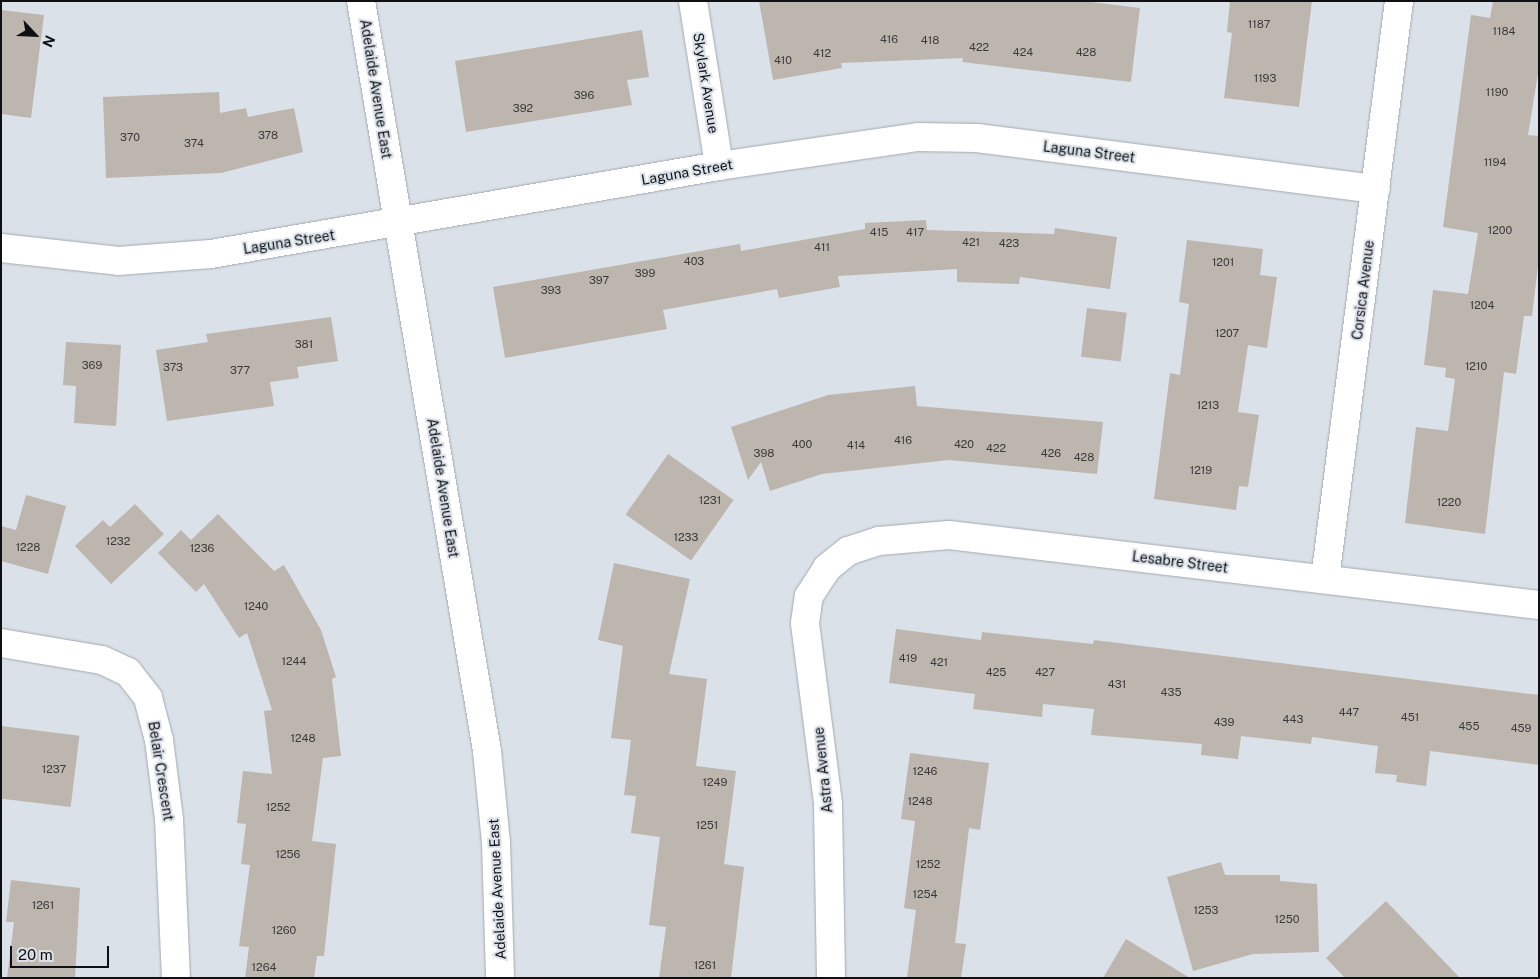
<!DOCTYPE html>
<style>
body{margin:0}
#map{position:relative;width:1540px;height:979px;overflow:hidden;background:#dbe1e9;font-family:"Public Sans",sans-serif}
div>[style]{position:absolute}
.building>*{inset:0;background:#bcb6ae;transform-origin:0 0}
.roads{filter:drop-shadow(0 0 1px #a3a9b1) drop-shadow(0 0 1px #a3a9b1)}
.minor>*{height:28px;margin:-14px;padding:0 14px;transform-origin:14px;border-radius:14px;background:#fff}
.major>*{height:28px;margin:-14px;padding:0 14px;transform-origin:14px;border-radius:14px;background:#fff}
span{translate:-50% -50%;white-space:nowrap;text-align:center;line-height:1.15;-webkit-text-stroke:4px #dbe1e9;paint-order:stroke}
.number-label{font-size:11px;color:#3a3a3a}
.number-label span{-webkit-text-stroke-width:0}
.street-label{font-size:14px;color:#0e1013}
.frame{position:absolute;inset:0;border:2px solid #0e1013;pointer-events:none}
.north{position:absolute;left:10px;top:10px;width:50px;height:50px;-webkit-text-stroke:4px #dbe1e9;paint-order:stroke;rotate:115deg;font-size:14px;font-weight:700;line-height:20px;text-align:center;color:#0e1013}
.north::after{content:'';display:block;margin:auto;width:18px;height:22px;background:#0e1013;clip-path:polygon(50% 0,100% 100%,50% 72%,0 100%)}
.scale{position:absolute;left:10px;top:946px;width:99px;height:22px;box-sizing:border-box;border:2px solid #0e1013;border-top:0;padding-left:6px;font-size:15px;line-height:18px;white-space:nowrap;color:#0e1013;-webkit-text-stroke:4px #dbe1e9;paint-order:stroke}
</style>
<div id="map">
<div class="building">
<div style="clip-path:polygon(759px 1px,1083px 1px,1140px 8px,1131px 82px,962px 62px,963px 58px,841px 63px,842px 68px,773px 80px)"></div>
<div style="clip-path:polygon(1230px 1px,1312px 1px,1299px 107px,1224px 98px,1232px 33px,1227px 32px)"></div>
<div style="clip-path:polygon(1493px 1px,1539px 1px,1539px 67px,1528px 135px,1539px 136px,1539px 257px,1532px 316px,1524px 316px,1516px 374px,1504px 372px,1485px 534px,1405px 523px,1416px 427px,1448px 431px,1455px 379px,1445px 377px,1446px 368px,1424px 365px,1433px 290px,1468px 294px,1478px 233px,1443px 227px,1471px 15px,1490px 18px)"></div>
<div style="clip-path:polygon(1px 10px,44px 15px,31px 118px,1px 114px)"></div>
<div style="clip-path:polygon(642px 30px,649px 77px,627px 80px,632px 105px,466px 132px,455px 61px)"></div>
<div style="clip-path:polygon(219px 92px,220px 113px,246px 108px,248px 117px,294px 108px,303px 152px,221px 173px,106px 178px,103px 97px)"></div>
<div style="clip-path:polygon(926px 220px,927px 230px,1054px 234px,1055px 228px,1117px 237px,1110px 289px,1020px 277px,1019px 284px,957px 282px,957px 269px,838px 276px,840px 287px,779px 298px,777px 289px,663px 310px,667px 329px,505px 358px,493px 287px,740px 244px,741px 251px,865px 229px,865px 223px)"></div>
<div style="clip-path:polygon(1187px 240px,1263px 249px,1260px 275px,1277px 277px,1267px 348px,1248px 345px,1238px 412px,1259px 415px,1248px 487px,1239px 486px,1236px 510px,1154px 499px,1170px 373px,1180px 375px,1189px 304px,1179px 302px)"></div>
<div style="left:1087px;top:308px;width:40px;height:49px;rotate:7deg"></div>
<div style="clip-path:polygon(331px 317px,338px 361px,297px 367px,299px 378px,270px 382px,274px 406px,167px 421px,156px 350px,208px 342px,206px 334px)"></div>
<div style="clip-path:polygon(66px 342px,121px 345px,116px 426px,74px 423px,76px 386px,63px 385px)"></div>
<div style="clip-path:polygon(915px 386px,917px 406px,1103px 422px,1097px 474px,949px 460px,822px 474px,770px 491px,761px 462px,748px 480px,731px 427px,828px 395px)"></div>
<div style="left:668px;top:454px;width:80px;height:74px;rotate:35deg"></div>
<div style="clip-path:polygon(26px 495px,66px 506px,48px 574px,1px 561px,1px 526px,16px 530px)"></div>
<div style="clip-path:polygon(135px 504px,164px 534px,111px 584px,75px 546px,103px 520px,110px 527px)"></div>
<div style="clip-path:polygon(218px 514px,274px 571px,284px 565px,321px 630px,336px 677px,332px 679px,341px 756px,323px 758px,312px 841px,336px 844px,324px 956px,317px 956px,314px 978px,245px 978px,249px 947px,239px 946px,250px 865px,241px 864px,246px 824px,237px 823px,243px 771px,272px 774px,264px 711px,272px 710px,247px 633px,239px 638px,204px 584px,196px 592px,158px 553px,181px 530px,191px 540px)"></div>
<div style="clip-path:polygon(614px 563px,690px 579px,669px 674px,707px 679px,696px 766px,736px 771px,724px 864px,744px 867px,731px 978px,659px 978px,666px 927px,649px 925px,660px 837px,631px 833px,636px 796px,624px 795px,631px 740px,611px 738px,623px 646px,598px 640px)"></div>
<div style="clip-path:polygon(896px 629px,981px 640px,982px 632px,1093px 644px,1094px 640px,1539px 695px,1539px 765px,1430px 751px,1426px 786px,1396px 782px,1397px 775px,1375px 773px,1378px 746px,1312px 737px,1311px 744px,1241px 736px,1238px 759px,1201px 755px,1202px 744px,1091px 735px,1094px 709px,1043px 704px,1042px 717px,973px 709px,975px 694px,889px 683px)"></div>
<div style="left:1px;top:726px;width:79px;height:72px;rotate:7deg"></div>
<div style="clip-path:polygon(910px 753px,989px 763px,980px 830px,969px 828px,955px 943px,966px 944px,961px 978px,907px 978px,916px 910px,904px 908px,915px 821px,901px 819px)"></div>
<div style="clip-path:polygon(1221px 862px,1225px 875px,1280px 875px,1280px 881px,1317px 884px,1319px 952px,1253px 954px,1193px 971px,1167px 877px)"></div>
<div style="clip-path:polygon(11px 880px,80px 888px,75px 978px,7px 978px,14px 922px,6px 922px)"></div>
<div style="clip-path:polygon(1386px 901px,1460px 978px,1345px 978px,1326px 958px)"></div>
<div style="clip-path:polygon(1126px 939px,1190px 978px,1103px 978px)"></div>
</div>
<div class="roads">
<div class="minor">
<div style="left:693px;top:1px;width:167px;rotate:81deg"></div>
<div style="left:1px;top:248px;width:118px;rotate:6.3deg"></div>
<div style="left:118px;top:261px;width:93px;rotate:-4.3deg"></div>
<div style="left:211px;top:254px;width:516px;rotate:-9.83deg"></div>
<div style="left:719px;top:166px;width:201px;rotate:-8.3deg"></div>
<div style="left:918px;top:137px;width:59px;rotate:1deg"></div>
<div style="left:977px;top:138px;width:402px;rotate:7.3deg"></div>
<div style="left:1325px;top:579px;width:583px;rotate:-82.7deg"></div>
<div style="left:1px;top:643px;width:102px;rotate:9.6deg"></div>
<div style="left:102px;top:660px;width:29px;rotate:25deg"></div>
<div style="left:128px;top:672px;width:33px;rotate:52deg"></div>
<div style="left:148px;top:698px;width:43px;rotate:75.3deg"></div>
<div style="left:159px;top:740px;width:80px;rotate:82.8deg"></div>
<div style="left:169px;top:819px;width:159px;rotate:87.5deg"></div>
<div style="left:831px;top:978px;width:175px;rotate:-91deg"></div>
<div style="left:828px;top:803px;width:181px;rotate:-97.3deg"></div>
<div style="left:805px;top:623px;width:27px;rotate:-82deg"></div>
<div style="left:809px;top:596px;width:33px;rotate:-57deg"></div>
<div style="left:827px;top:568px;width:27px;rotate:-39deg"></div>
<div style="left:848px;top:551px;width:33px;rotate:-18deg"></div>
<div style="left:879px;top:541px;width:70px;rotate:-4.9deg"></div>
<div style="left:949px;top:535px;width:594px;rotate:6.77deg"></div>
</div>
<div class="major">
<div style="left:361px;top:1px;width:761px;rotate:80.46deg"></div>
<div style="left:487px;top:751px;width:91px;rotate:84.4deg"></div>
<div style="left:496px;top:842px;width:136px;rotate:88.3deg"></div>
</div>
</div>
<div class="number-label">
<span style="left:1259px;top:24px">1187</span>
<span style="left:1504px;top:31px">1184</span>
<span style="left:889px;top:39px">416</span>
<span style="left:930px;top:40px">418</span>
<span style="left:979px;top:47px">422</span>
<span style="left:1023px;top:52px">424</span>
<span style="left:1086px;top:52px">428</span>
<span style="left:822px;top:53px">412</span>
<span style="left:783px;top:60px">410</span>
<span style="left:1265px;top:78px">1193</span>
<span style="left:1497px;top:92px">1190</span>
<span style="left:584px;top:95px">396</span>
<span style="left:523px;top:108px">392</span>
<span style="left:268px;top:135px">378</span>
<span style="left:130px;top:137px">370</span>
<span style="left:194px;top:143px">374</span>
<span style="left:1495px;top:162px">1194</span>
<span style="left:1500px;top:230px">1200</span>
<span style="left:879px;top:232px">415</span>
<span style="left:915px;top:232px">417</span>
<span style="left:971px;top:242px">421</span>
<span style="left:1009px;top:243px">423</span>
<span style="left:822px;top:247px">411</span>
<span style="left:694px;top:261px">403</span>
<span style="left:1223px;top:262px">1201</span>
<span style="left:645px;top:273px">399</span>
<span style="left:599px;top:280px">397</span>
<span style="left:551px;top:290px">393</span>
<span style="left:1482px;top:305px">1204</span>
<span style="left:1227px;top:333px">1207</span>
<span style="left:304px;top:344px">381</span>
<span style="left:92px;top:365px">369</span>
<span style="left:1476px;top:366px">1210</span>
<span style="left:173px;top:367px">373</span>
<span style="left:240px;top:370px">377</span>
<span style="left:1208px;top:405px">1213</span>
<span style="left:903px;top:440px">416</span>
<span style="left:802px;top:444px">400</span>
<span style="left:964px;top:444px">420</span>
<span style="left:856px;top:445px">414</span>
<span style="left:996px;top:448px">422</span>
<span style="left:764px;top:453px">398</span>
<span style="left:1051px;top:453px">426</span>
<span style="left:1084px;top:457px">428</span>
<span style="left:1201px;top:470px">1219</span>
<span style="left:710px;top:500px">1231</span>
<span style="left:1449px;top:502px">1220</span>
<span style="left:686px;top:537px">1233</span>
<span style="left:118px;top:541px">1232</span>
<span style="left:28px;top:547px">1228</span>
<span style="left:202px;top:548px">1236</span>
<span style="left:256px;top:606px">1240</span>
<span style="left:908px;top:658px">419</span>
<span style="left:294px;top:661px">1244</span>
<span style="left:939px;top:662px">421</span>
<span style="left:996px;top:672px">425</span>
<span style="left:1045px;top:672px">427</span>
<span style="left:1117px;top:684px">431</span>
<span style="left:1171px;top:692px">435</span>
<span style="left:1349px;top:712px">447</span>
<span style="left:1410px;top:717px">451</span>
<span style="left:1293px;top:719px">443</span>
<span style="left:1224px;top:722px">439</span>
<span style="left:1469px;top:726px">455</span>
<span style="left:1521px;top:728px">459</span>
<span style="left:303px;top:738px">1248</span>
<span style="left:54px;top:769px">1237</span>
<span style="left:925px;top:771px">1246</span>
<span style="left:715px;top:782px">1249</span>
<span style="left:920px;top:801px">1248</span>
<span style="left:278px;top:807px">1252</span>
<span style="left:707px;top:825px">1251</span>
<span style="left:288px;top:854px">1256</span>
<span style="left:928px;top:864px">1252</span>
<span style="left:925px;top:894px">1254</span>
<span style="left:43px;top:905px">1261</span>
<span style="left:1206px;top:910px">1253</span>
<span style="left:1287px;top:919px">1250</span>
<span style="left:284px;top:930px">1260</span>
<span style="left:705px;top:965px">1261</span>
<span style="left:264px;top:967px">1264</span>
</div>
<div class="street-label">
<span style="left:706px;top:83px;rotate:81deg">Skylark Avenue</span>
<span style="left:376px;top:89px;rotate:81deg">Adelaide Avenue East</span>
<span style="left:1089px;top:152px;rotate:7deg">Laguna Street</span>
<span style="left:687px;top:172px;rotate:-10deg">Laguna Street</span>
<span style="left:289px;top:242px;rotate:-9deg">Laguna Street</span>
<span style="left:1363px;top:290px;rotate:-83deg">Corsica Avenue</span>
<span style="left:443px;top:488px;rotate:81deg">Adelaide Avenue East</span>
<span style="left:1180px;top:562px;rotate:7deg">Lesabre Street</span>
<span style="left:823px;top:770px;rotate:-96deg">Astra Avenue</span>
<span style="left:161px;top:771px;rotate:81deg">Belair Crescent</span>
<span style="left:497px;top:889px;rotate:-93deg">Adelaide Avenue East</span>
</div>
<div class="frame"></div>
<div class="north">N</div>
<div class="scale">20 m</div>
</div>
